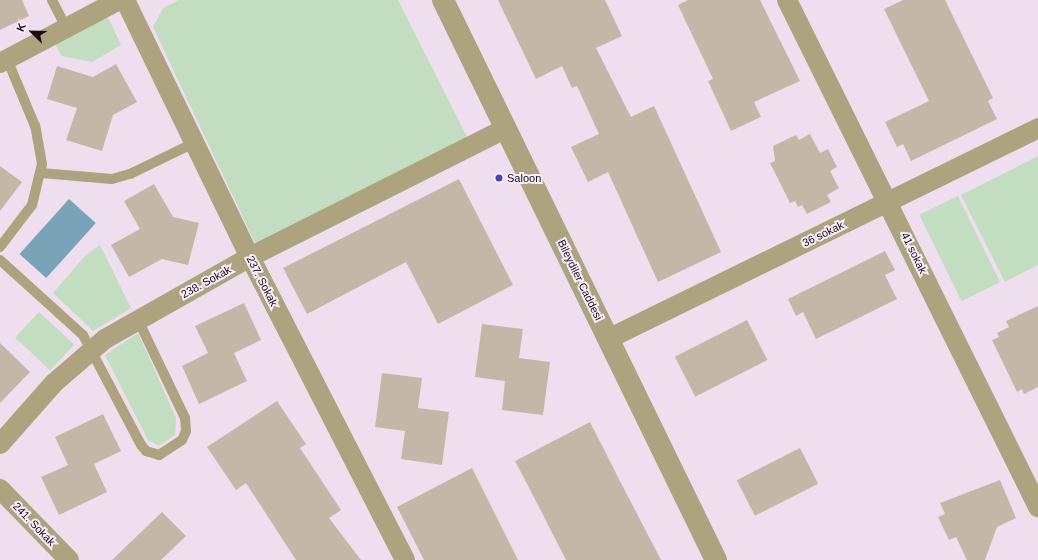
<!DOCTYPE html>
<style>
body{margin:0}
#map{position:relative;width:1038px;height:560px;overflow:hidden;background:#efdfee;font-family:Arial,sans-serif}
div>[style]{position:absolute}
.green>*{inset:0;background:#c2ddc0;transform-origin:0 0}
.water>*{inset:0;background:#79a3b7;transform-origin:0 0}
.building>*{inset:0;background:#c5b7a8;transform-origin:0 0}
.service>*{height:10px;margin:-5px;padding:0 5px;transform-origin:5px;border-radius:5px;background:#ada37f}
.minor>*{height:20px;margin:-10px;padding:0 10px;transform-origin:10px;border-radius:10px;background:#ada37f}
.tertiary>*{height:22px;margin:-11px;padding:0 11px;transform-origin:11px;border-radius:11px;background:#ada37f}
.dots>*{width:11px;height:11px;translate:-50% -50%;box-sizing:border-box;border:2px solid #fcecfb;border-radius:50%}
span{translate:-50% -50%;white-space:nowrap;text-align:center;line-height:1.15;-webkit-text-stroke:4px #fcecfb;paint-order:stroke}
.poi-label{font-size:11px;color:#161015}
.left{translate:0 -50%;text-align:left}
.street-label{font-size:11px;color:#161015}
.north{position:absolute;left:12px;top:12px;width:40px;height:40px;-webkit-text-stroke:3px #fcecfb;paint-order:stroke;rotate:293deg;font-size:11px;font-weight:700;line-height:16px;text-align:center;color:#161015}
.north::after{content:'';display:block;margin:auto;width:14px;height:18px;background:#161015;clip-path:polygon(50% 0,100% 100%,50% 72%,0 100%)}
</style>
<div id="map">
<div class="green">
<div style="clip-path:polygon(179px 0,398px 0,467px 137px,256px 245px,153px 27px,163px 8px)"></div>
<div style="clip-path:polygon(106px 13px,121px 45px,92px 62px,62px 56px,53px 41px)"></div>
<div style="clip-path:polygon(1038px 156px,1038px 265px,1005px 282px,961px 195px)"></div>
<div style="left:958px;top:196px;width:96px;height:43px;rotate:64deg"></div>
<div style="clip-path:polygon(100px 245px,131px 308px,93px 331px,53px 293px,86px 255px)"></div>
<div style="left:39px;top:312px;width:48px;height:35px;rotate:43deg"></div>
<div style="clip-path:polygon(138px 333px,176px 418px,175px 435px,159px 446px,148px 440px,105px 355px)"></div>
</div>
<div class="water">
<div style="left:69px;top:199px;width:36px;height:74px;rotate:42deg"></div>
</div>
<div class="building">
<div style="clip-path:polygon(0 0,22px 0,29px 16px,0 30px)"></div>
<div style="clip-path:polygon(498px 0,605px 0,622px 36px,596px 48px,631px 117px,654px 106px,721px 252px,658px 282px,608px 172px,588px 182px,571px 147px,599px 134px,577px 86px,572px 88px,562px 66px,536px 79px)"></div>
<div style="clip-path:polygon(688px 0,760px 0,800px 81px,754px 102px,761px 117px,731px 131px,708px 81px,713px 79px,678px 5px)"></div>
<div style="clip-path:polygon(903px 0,945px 0,993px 98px,988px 101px,997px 119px,911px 161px,903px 144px,897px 147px,885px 122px,929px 101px,884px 9px)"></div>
<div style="clip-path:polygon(116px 64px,137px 102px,113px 115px,102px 151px,66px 140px,77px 108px,47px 99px,57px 66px,93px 77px)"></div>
<div style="clip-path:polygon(810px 134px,820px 153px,828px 149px,837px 167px,830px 171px,839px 188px,827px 195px,831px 202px,807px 214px,802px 205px,798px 207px,795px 201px,790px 203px,770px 163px,775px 161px,773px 146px,796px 135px,799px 140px)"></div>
<div style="clip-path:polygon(0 166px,22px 182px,0 211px)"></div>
<div style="clip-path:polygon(459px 179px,513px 285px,438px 324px,406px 262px,307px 314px,283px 268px)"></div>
<div style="clip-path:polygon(154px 184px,173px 217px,199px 223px,188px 265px,162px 259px,129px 277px,111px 245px,140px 229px,124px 201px)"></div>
<div style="clip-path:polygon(885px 251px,895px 270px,885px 275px,897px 299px,816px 339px,803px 312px,796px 316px,788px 299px)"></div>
<div style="clip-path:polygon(244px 303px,261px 340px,234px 353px,247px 381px,199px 404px,182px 366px,208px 353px,195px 326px)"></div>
<div style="clip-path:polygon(1038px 306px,1038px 387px,1024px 394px,1022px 389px,1017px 392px,992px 340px,999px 337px,997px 333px,1009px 327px,1006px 321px)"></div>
<div style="left:747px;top:320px;width:45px;height:81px;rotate:63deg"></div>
<div style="clip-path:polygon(482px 324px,523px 329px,519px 358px,550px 362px,543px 415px,502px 410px,505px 381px,475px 377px)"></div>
<div style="clip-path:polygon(0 343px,30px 372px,0 403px)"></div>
<div style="clip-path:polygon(382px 373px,422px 378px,418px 408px,449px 412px,442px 465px,401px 459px,405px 431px,375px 427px)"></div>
<div style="clip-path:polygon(277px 401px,306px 444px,300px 448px,341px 510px,329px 518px,361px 560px,296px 560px,246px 483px,236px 490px,207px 447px)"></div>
<div style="clip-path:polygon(103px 414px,121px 451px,94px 464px,107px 492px,59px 515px,41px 477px,68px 465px,55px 437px)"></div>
<div style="clip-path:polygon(590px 422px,621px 483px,661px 560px,566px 560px,539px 507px,515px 461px)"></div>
<div style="left:800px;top:448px;width:40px;height:71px;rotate:63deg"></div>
<div style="clip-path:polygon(472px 468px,518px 560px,424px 560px,397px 507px)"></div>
<div style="clip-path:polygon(1000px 480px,1016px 518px,997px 527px,985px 560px,967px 560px,956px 537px,949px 540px,938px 517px,945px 514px,940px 503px)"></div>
<div style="clip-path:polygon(162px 512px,186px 536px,161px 560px,112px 560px)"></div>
</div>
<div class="service">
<div style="left:52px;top:0;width:31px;rotate:63deg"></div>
<div style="left:41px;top:173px;width:71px;rotate:4.8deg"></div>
<div style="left:112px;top:179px;width:19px;rotate:-16deg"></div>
<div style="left:130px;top:174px;width:71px;rotate:-25.8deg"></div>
<div style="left:0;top:247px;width:53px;rotate:-52.7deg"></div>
<div style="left:32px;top:205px;width:42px;rotate:-76.3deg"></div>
<div style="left:42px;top:164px;width:39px;rotate:-100deg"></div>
<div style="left:35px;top:126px;width:73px;rotate:-112.7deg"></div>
<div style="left:0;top:260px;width:112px;rotate:42.1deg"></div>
<div style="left:83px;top:335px;width:124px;rotate:62.2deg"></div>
<div style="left:141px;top:445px;width:8px;rotate:50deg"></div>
<div style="left:146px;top:451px;width:14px;rotate:17deg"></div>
<div style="left:159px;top:455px;width:27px;rotate:-33deg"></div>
<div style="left:182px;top:440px;width:10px;rotate:-66deg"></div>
<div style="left:186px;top:431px;width:13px;rotate:-94deg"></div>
<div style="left:185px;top:418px;width:109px;rotate:-115.6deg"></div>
</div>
<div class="minor">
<div style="left:125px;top:0;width:286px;rotate:64.1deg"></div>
<div style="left:250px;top:257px;width:340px;rotate:62.9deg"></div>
<div style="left:787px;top:0;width:566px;rotate:63.66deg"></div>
<div style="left:0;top:63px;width:135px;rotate:-27.9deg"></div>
<div style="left:608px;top:339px;width:479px;rotate:-26.1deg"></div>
<div style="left:0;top:444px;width:81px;rotate:-48.5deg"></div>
<div style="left:54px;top:383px;width:67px;rotate:-40.8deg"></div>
<div style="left:105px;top:339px;width:167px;rotate:-29.5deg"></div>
<div style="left:250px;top:257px;width:285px;rotate:-26.7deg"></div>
<div style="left:0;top:489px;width:99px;rotate:45.8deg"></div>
</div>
<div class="tertiary">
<div style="left:443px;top:0;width:623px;rotate:64.01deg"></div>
</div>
<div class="dots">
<div style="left:499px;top:178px;background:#4744ba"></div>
</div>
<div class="poi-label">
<span class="left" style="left:507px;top:178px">Saloon</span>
</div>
<div class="street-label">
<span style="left:823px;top:234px;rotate:-26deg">36 sokak</span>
<span style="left:914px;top:253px;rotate:64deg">41 sokak</span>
<span style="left:580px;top:280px;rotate:64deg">Bileydiler Caddesi</span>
<span style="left:262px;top:281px;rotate:63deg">237. Sokak</span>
<span style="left:206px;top:282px;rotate:-29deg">238. Sokak</span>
<span style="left:34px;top:524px;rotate:46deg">241. Sokak</span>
</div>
<div class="north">K</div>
</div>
